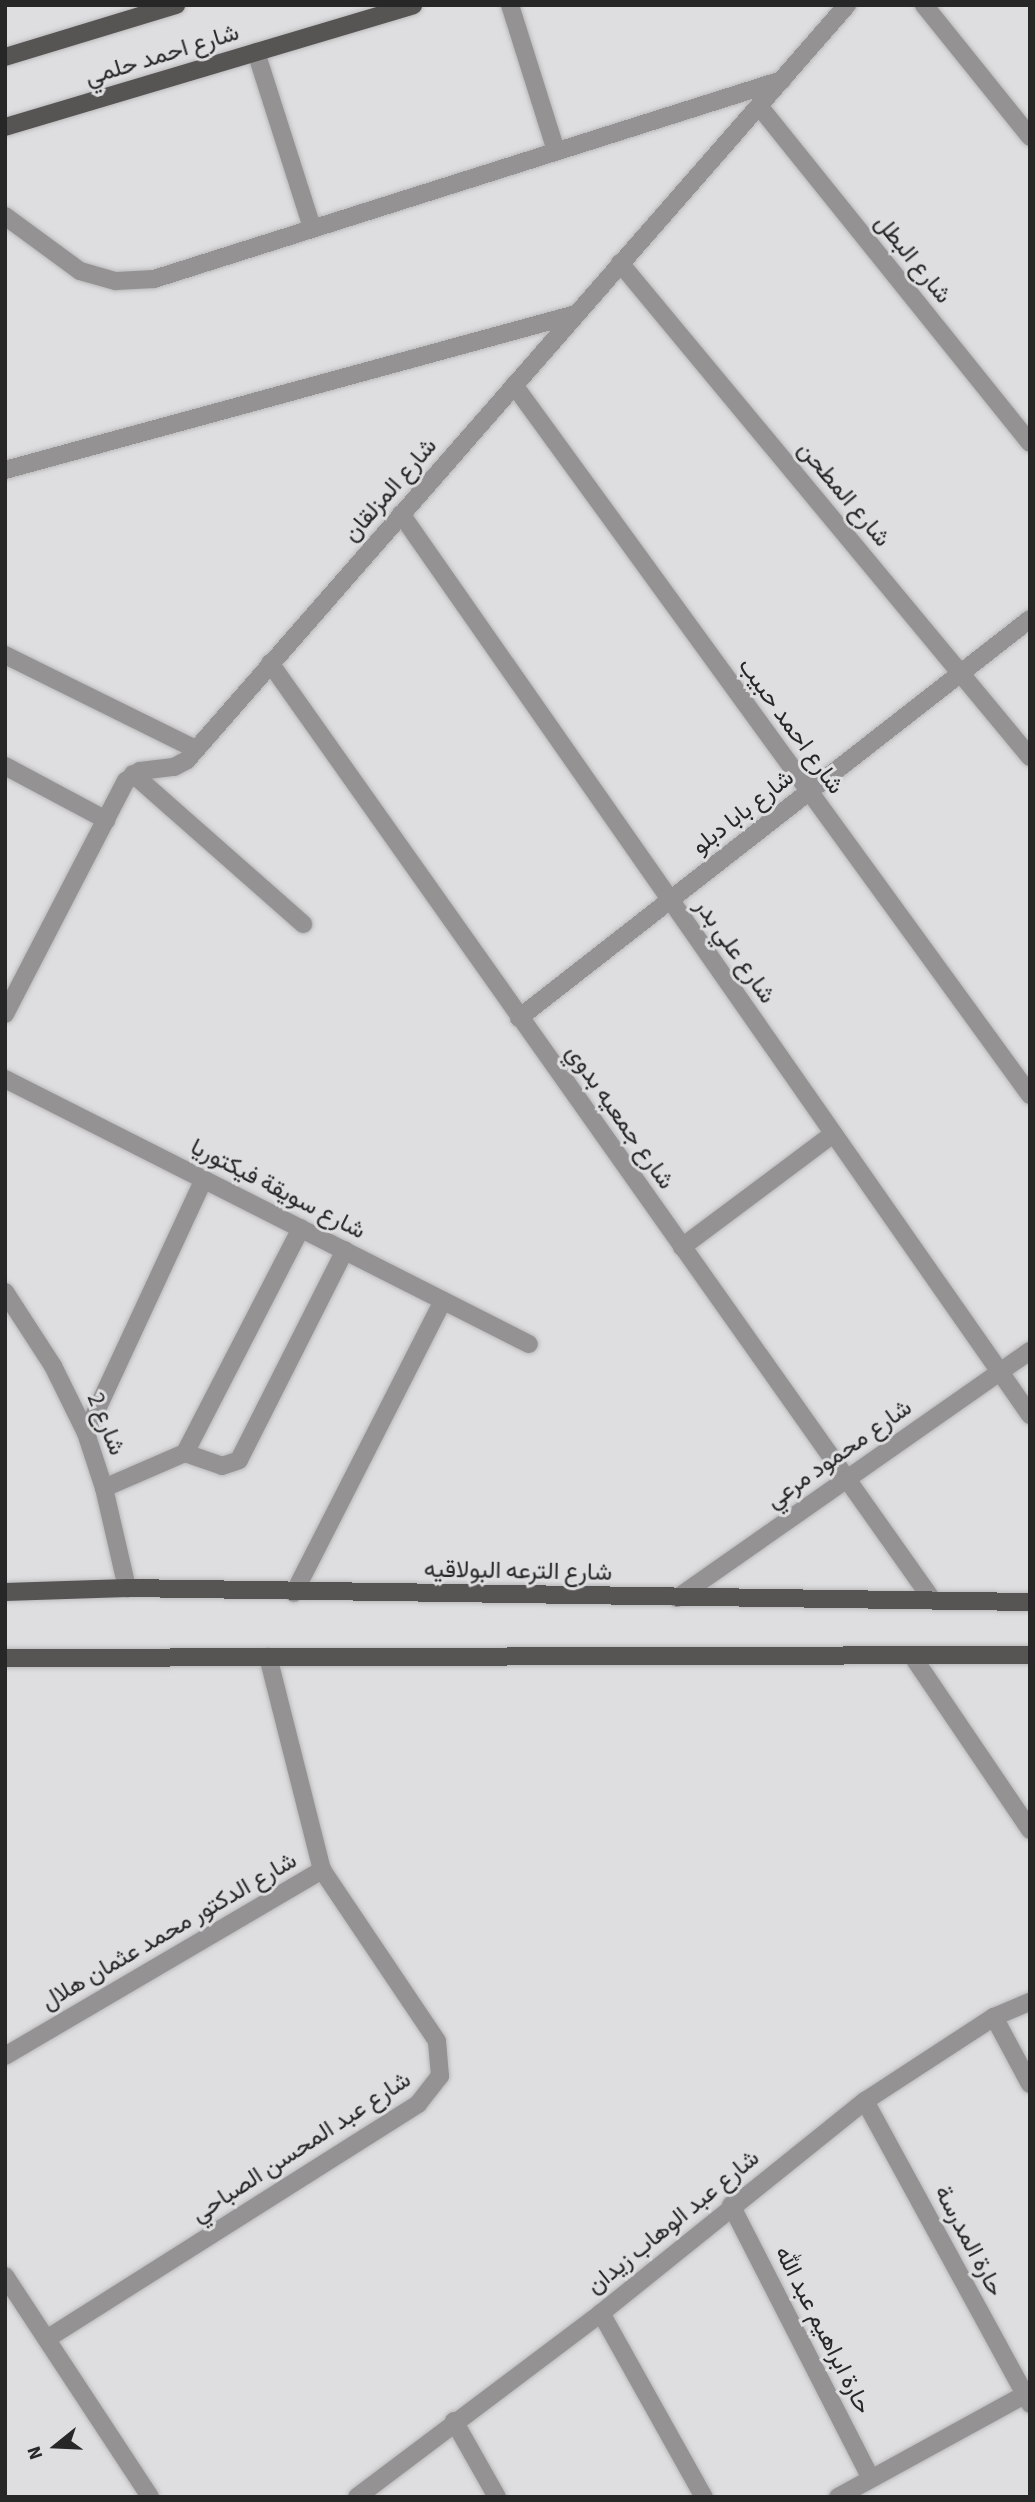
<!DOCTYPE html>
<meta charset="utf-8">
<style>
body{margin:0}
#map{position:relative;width:1035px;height:2502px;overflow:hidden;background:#dedee0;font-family:"Source Sans 3",Vazirmatn,sans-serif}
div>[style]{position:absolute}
.roads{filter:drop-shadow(0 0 2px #b9b9bb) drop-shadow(0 0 2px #b9b9bb)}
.minor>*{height:18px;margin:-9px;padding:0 9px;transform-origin:9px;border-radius:9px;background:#949292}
.major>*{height:18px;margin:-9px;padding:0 9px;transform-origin:9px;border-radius:9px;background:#575554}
span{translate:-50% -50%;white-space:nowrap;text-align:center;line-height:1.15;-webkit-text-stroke:6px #dedee0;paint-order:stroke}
.street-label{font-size:24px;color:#272728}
.frame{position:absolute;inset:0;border:7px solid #272728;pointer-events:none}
.north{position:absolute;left:21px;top:2411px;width:70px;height:70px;-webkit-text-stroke:5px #dedee0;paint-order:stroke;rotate:252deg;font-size:19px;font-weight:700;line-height:28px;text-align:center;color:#272728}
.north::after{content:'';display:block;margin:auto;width:24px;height:32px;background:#272728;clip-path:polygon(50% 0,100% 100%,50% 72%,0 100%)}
</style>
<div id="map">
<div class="roads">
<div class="minor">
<div style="left:510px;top:5px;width:153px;rotate:72.5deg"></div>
<div style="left:924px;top:5px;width:169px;rotate:51.2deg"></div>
<div style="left:256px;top:52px;width:185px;rotate:72.3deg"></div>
<div style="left:759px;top:106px;width:432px;rotate:51.2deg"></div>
<div style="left:5px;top:216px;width:93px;rotate:36.3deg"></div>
<div style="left:80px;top:271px;width:37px;rotate:16deg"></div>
<div style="left:116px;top:281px;width:38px;rotate:-3deg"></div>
<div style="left:154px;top:279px;width:659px;rotate:-17.58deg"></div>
<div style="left:620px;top:263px;width:642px;rotate:50.31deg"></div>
<div style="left:514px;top:385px;width:878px;rotate:53.99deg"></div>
<div style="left:5px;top:470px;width:592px;rotate:-15.28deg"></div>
<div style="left:401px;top:514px;width:1099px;rotate:55.08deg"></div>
<div style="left:5px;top:655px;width:212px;rotate:26.3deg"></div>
<div style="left:270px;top:663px;width:1145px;rotate:54.74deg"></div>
<div style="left:5px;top:766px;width:115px;rotate:28.1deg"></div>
<div style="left:133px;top:774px;width:227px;rotate:41.4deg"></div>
<div style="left:5px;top:1014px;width:263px;rotate:-62.6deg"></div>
<div style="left:126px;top:781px;width:17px;rotate:-36deg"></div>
<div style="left:140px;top:771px;width:34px;rotate:-7deg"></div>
<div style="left:174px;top:767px;width:15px;rotate:-28deg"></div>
<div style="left:187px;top:760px;width:1003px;rotate:-48.84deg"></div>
<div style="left:519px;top:1018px;width:648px;rotate:-37.98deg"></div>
<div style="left:5px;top:1079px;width:587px;rotate:26.83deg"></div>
<div style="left:682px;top:1247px;width:189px;rotate:-36.8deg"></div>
<div style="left:5px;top:1292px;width:88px;rotate:57deg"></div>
<div style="left:53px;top:1366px;width:75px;rotate:63.8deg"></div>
<div style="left:86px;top:1433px;width:58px;rotate:71.9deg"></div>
<div style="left:104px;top:1488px;width:103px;rotate:77deg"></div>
<div style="left:86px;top:1433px;width:280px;rotate:-65.1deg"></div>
<div style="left:185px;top:1453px;width:253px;rotate:-62.7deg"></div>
<div style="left:104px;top:1488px;width:88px;rotate:-23.4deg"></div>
<div style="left:185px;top:1453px;width:39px;rotate:19deg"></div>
<div style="left:222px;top:1466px;width:18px;rotate:-19deg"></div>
<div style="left:239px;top:1460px;width:235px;rotate:-63.2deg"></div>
<div style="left:294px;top:1593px;width:328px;rotate:-63deg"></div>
<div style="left:677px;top:1598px;width:431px;rotate:-35deg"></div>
<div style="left:913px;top:1657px;width:209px;rotate:55.9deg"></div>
<div style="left:994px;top:2017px;width:76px;rotate:61.8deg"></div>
<div style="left:5px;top:2056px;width:368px;rotate:-30.4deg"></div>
<div style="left:865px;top:2101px;width:345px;rotate:61.4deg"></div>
<div style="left:731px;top:2205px;width:307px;rotate:62.9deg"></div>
<div style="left:5px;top:2276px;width:264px;rotate:56.7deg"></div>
<div style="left:601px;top:2313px;width:211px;rotate:60.8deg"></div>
<div style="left:48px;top:2338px;width:438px;rotate:-32.3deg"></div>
<div style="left:418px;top:2104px;width:36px;rotate:-52deg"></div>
<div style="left:440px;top:2076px;width:35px;rotate:-95deg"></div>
<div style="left:437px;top:2041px;width:206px;rotate:-123.9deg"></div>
<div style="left:322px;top:1870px;width:220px;rotate:-104.2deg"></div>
<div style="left:454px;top:2421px;width:87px;rotate:60.5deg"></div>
<div style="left:357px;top:2497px;width:306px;rotate:-37deg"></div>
<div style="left:601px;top:2313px;width:339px;rotate:-38.8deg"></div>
<div style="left:865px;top:2101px;width:154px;rotate:-33.1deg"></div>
<div style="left:994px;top:2017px;width:39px;rotate:-23deg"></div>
<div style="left:838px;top:2497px;width:219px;rotate:-28.7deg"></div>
</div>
<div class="major">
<div style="left:5px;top:57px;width:179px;rotate:-16.9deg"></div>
<div style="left:5px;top:127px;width:426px;rotate:-16.6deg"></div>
<div style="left:5px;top:1592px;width:122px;rotate:-1.9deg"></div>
<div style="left:127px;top:1588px;width:903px;rotate:0.89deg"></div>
<div style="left:5px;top:1658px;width:1025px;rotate:-0.17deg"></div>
</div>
</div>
<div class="street-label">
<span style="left:162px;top:55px;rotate:-17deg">شارع احمد حلمي</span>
<span style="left:913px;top:259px;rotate:51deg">شارع البطل</span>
<span style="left:390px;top:490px;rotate:-49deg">شارع المزلقان</span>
<span style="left:844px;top:494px;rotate:50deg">شارع المطحن</span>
<span style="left:791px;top:726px;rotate:54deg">شارع احمد حبيب</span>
<span style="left:743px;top:812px;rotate:-38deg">شارع بابا دبلو</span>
<span style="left:735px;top:951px;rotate:55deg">شارع علي بدر</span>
<span style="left:620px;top:1117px;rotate:55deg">شارع جمعيه بدوي</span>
<span style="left:278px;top:1189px;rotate:27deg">شارع سويقة فيكتوريا</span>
<span style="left:106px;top:1424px;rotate:68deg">شارع 2</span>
<span style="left:839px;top:1454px;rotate:-35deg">شارع محمود مرعي</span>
<span style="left:518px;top:1571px;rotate:1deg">شارع الترعه البولاقيه</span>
<span style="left:169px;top:1931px;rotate:-30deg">شارع الدكتور محمد عثمان هلال</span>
<span style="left:301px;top:2147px;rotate:-33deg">شارع عبد المحسن الصباحي</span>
<span style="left:673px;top:2222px;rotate:-39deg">شارع عبد الوهاب زيدان</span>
<span style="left:969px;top:2241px;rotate:62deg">حارة المدرسة</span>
<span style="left:823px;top:2330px;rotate:63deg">حارة ابراهيم عبد الله</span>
</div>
<div class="frame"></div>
<div class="north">N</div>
</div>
